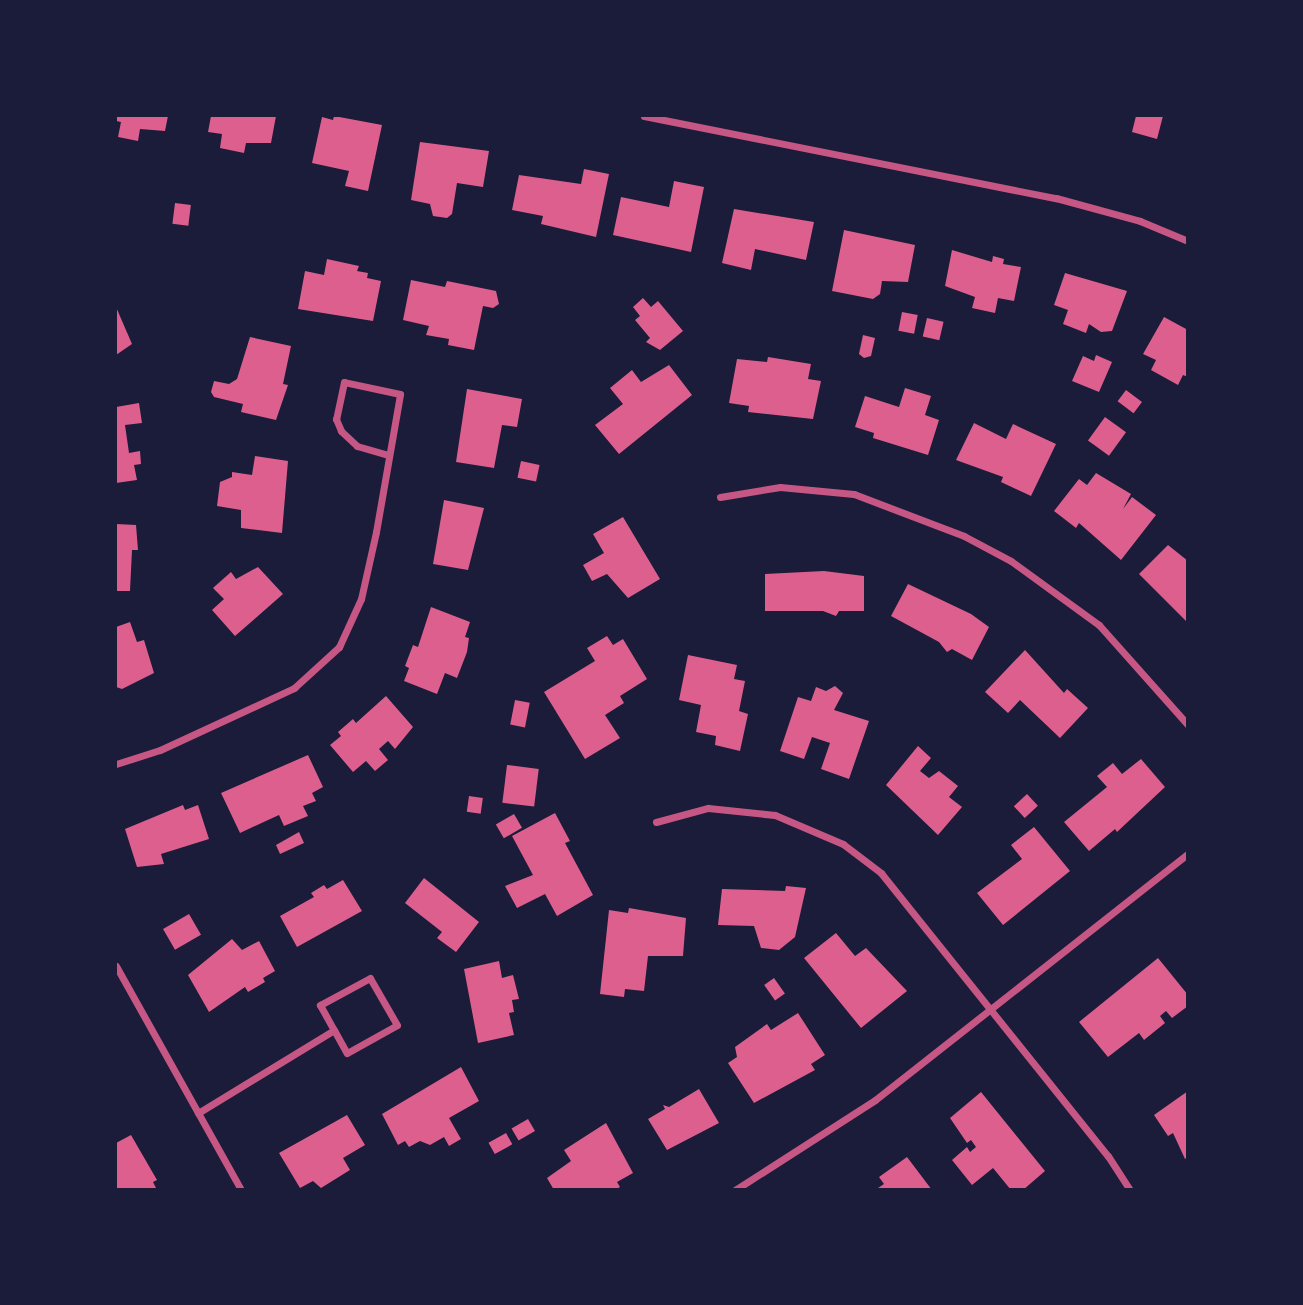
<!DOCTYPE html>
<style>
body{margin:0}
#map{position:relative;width:1303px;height:1305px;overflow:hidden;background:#1b1b3a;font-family:"Source Sans 3",sans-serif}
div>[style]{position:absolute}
.building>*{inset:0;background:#dd5f8e;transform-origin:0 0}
.minor>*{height:7px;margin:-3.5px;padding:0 3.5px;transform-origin:3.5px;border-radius:3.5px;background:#c65784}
span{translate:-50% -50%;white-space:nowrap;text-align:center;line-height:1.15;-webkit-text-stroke:7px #1b1b3a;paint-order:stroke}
.frame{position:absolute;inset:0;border:117px solid #1b1b3a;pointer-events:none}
</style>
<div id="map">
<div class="building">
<div style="clip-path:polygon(116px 116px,168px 116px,165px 131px,140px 129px,138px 141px,118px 137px,121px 122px,116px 121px)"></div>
<div style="clip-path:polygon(211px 116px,276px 116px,271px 143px,246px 143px,244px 153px,220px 148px,222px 134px,208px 132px)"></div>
<div style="clip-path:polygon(334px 116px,382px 125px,368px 191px,345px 186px,349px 171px,312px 163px,322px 117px,333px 120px)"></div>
<div style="clip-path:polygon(1136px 116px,1163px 116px,1157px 139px,1132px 132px)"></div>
<div style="clip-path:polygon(420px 142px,489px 151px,483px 187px,457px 183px,452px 214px,447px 218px,433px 216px,430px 204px,411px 200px)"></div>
<div style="clip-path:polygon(584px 169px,609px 174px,596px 237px,541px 224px,543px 216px,512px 210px,519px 175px,581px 184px)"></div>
<div style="clip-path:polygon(674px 181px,704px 187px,691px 252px,613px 235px,621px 197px,669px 207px)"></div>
<div style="left:175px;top:203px;width:16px;height:21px;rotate:7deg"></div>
<div style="clip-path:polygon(734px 209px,814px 222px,806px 260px,755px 249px,751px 270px,722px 263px)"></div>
<div style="clip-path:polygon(844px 230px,915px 245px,908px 282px,882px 281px,880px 294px,873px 299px,832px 291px)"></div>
<div style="clip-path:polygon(952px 250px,992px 262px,993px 256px,1004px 259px,1003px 264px,1021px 267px,1014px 301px,998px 298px,995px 313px,972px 308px,975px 297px,945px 286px)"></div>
<div style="clip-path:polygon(327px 259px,359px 266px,357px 271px,368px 273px,367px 278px,381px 281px,373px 321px,298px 309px,305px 271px,324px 275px)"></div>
<div style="clip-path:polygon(1065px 273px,1127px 291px,1112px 331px,1101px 332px,1089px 324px,1086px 333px,1063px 324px,1068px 310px,1054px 305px)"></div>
<div style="clip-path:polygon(411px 280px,445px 287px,447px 281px,496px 291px,499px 304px,493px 308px,483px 306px,474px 350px,448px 345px,449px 339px,426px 335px,429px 326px,403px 320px)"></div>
<div style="clip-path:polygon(643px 298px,651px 307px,658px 301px,683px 331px,660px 350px,646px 342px,650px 338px,635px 320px,640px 316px,633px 307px)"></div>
<div style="clip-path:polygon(116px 307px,132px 344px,116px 355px)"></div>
<div style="left:902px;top:312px;width:16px;height:19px;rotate:11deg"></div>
<div style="clip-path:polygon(1164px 317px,1188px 330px,1188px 377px,1183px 375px,1178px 385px,1151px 370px,1156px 360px,1143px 354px)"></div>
<div style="left:927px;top:318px;width:17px;height:19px;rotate:13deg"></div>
<div style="clip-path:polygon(863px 335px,875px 338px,871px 356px,864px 358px,859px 354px)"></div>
<div style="clip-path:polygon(250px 337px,291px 346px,283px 384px,288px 385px,276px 420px,241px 412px,243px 404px,214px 397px,211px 392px,214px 381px,229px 384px,237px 379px)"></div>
<div style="clip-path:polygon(1096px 355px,1112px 362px,1099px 392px,1072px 381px,1083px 356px,1094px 361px)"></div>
<div style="clip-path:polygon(768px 357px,811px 364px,808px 379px,821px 381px,813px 419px,748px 412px,749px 406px,729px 403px,737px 359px,767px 362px)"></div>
<div style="clip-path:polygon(669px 365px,692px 395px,619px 454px,595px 425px,623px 404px,610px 388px,632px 370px,641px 382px)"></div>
<div style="clip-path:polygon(905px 388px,931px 396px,925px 415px,939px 420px,928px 455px,873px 438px,874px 433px,855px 427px,865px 396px,899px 407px)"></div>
<div style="clip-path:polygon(467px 389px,522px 399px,517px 427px,502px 425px,494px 468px,456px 462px)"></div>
<div style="left:1126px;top:390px;width:20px;height:14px;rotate:37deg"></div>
<div style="clip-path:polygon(139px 403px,142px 423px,125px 425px,129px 453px,140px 451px,141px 464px,134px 465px,137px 480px,116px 483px,116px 407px)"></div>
<div style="left:1105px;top:417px;width:26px;height:29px;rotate:36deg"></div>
<div style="clip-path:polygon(974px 423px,1006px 439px,1013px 424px,1056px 444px,1031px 496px,1001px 482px,1003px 477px,956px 460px)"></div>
<div style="clip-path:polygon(255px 456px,288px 461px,282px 533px,241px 528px,241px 510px,217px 506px,220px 482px,232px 477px,232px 472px,252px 475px)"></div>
<div style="left:521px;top:461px;width:19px;height:17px;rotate:12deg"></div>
<div style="clip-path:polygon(1096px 473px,1131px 494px,1123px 509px,1132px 497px,1156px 515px,1121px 560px,1079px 523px,1076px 528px,1054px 511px,1079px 479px,1087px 485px)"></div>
<div style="clip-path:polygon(444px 500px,484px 508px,468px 570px,433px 564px)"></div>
<div style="clip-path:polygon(623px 517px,660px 579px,628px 598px,607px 574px,592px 581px,583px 565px,604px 553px,593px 534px)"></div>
<div style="clip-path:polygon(116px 524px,136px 525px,138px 550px,132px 550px,130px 591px,116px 591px)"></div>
<div style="clip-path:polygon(1168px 545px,1188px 561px,1188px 623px,1139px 574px)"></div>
<div style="clip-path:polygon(258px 567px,283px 594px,235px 636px,212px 610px,224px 599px,213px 588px,231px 572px,236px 579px)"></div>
<div style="clip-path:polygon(824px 571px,864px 576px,864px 611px,839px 611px,836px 616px,823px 611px,765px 611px,765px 574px)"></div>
<div style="clip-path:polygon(908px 584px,971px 614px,989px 627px,972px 660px,952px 649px,947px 652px,939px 642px,891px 616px)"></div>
<div style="clip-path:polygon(431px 607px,470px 622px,465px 637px,469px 638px,467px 652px,457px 678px,445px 673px,437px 694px,404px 681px,409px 668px,405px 666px,413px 645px,418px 647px)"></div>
<div style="clip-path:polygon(130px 622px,137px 642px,144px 640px,154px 673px,122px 689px,116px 687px,116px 627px)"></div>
<div style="clip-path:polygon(607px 636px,613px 645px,623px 639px,647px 679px,620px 696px,624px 703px,605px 715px,620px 738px,585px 759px,544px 692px,595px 661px,587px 648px)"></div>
<div style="clip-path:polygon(1025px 650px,1064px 693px,1067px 689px,1088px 708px,1060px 738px,1020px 700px,1008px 713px,985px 692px)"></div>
<div style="clip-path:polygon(688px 655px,737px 665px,734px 679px,745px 681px,739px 711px,748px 714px,740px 751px,715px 745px,716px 736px,696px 732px,701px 705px,679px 700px)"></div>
<div style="clip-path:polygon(835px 686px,843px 693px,834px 710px,869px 721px,849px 779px,821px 769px,830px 743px,812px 737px,804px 759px,780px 751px,798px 697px,811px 701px,816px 687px,826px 691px)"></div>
<div style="clip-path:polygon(386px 696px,413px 727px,395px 749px,388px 741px,379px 749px,388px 760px,375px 771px,366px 761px,353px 772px,330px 745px,341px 736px,338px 732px,353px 719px,356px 723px)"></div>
<div style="left:515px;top:700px;width:15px;height:25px;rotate:11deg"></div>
<div style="clip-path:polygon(918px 746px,931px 758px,920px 771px,929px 778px,939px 771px,958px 786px,949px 797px,962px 807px,938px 835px,886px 785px)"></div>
<div style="clip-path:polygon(308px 755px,323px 787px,312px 793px,316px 801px,303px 806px,308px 816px,284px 826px,279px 815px,240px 833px,221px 793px)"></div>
<div style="clip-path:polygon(1141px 759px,1165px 787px,1117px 832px,1115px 829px,1089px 851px,1064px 822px,1107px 787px,1097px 776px,1113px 763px,1122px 774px)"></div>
<div style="left:507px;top:765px;width:32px;height:38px;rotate:7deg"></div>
<div style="left:1027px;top:794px;width:16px;height:18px;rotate:47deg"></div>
<div style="left:469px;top:796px;width:14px;height:16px;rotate:8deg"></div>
<div style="clip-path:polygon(183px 805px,185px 810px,198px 805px,209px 839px,161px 854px,164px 864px,137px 867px,125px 829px)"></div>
<div style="clip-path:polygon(555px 813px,570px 841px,565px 843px,593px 895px,557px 916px,545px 894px,517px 908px,505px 886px,533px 875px,512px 836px)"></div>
<div style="left:514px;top:814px;width:16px;height:21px;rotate:60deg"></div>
<div style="clip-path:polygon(1034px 827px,1070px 871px,1003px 925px,977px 893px,1022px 859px,1011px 845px)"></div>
<div style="clip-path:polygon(299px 832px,304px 843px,280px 854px,276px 845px)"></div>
<div style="clip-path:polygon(424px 878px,479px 922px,456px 952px,437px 938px,442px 932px,405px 903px)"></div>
<div style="clip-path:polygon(343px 880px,362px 911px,297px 947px,280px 916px,314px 897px,311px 893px,324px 885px,327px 889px)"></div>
<div style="clip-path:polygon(786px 886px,806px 888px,795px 937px,779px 950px,761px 948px,754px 926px,718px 925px,722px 889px,785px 891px)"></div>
<div style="clip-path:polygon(629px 908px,686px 918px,683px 956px,648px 956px,644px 991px,625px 989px,624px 997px,600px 994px,609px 910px,628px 913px)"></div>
<div style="left:189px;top:914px;width:24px;height:30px;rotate:60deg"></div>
<div style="clip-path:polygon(836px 933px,855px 956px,866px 948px,907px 991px,861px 1028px,804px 958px)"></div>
<div style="clip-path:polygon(232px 939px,242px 950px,259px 941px,275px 971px,263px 978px,265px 982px,248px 992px,245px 987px,209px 1012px,188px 975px)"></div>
<div style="clip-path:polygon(1158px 958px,1188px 995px,1188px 1006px,1172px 1018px,1166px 1011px,1160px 1016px,1165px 1023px,1144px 1040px,1139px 1033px,1108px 1057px,1079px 1022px)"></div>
<div style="clip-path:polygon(499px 961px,502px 978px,513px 975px,519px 999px,512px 1000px,514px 1012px,509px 1013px,514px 1035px,478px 1043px,464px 969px)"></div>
<div style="left:774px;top:978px;width:19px;height:12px;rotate:55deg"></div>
<div style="clip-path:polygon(798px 1013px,825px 1055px,811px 1064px,815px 1070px,754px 1103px,728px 1063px,737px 1057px,735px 1047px,767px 1024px,771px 1030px)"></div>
<div style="clip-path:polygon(461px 1067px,479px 1101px,449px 1118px,461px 1139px,449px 1146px,444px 1137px,430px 1145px,420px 1141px,409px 1147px,405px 1141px,398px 1145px,382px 1114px)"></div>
<div style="clip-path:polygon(699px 1089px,719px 1123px,667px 1150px,648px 1119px,665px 1109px,663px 1105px,669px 1107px)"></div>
<div style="clip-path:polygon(1188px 1091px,1188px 1157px,1185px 1159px,1173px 1133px,1168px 1136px,1154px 1115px)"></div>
<div style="clip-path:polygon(981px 1092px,1045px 1171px,1023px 1190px,1011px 1190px,993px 1168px,972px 1185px,952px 1160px,967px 1147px,970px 1152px,976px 1147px,971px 1140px,967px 1143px,950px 1118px)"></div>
<div style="clip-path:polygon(347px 1115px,365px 1145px,343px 1158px,350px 1170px,321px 1188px,313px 1181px,300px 1188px,279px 1153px)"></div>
<div style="left:528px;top:1119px;width:14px;height:19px;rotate:60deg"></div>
<div style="clip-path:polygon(606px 1123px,633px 1173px,617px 1182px,620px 1187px,615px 1190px,554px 1190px,547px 1178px,571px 1161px,564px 1150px)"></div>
<div style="left:506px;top:1133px;width:13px;height:20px;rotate:61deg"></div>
<div style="clip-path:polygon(131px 1135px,157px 1180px,153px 1182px,157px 1190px,116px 1190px,116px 1143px)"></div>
<div style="clip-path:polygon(907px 1157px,932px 1190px,875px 1190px,884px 1184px,879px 1177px)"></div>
</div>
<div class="minor">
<div style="left:644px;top:116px;width:420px;rotate:11.3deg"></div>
<div style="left:1056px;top:198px;width:87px;rotate:15.3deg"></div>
<div style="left:1140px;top:221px;width:52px;rotate:22.6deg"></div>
<div style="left:720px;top:497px;width:61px;rotate:-9.5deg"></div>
<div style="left:780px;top:487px;width:74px;rotate:5.4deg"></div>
<div style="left:854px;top:494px;width:118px;rotate:20.9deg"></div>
<div style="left:964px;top:536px;width:53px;rotate:28deg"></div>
<div style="left:1011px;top:561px;width:109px;rotate:36deg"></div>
<div style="left:1099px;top:625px;width:134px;rotate:48.3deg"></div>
<div style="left:116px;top:764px;width:46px;rotate:-17.7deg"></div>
<div style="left:160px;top:750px;width:148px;rotate:-24.8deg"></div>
<div style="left:294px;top:688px;width:61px;rotate:-42.3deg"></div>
<div style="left:339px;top:647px;width:53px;rotate:-65.4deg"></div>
<div style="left:361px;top:599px;width:69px;rotate:-77.4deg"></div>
<div style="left:376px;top:532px;width:140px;rotate:-80.1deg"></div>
<div style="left:400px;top:394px;width:57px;rotate:-167.9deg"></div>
<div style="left:344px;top:382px;width:38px;rotate:102deg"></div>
<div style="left:336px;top:419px;width:13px;rotate:67deg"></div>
<div style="left:341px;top:431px;width:22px;rotate:43deg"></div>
<div style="left:357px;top:446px;width:33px;rotate:16deg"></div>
<div style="left:656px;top:822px;width:54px;rotate:-15.1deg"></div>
<div style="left:708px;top:808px;width:67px;rotate:6deg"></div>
<div style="left:775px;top:815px;width:74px;rotate:23.1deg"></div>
<div style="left:843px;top:844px;width:48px;rotate:37.3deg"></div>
<div style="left:881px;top:873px;width:363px;rotate:51.3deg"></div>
<div style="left:1108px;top:1156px;width:40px;rotate:57.1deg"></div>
<div style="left:116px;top:966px;width:257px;rotate:60.8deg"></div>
<div style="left:198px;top:1113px;width:159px;rotate:-31.4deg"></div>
<div style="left:334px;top:1030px;width:26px;rotate:61deg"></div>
<div style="left:347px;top:1053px;width:57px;rotate:-29.2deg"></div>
<div style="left:397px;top:1025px;width:54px;rotate:-119.9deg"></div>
<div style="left:370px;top:978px;width:57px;rotate:151.6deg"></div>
<div style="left:320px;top:1005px;width:29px;rotate:61deg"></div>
<div style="left:735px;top:1190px;width:166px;rotate:-32.7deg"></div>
<div style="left:875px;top:1100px;width:398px;rotate:-38.2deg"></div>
</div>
<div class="frame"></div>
</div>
